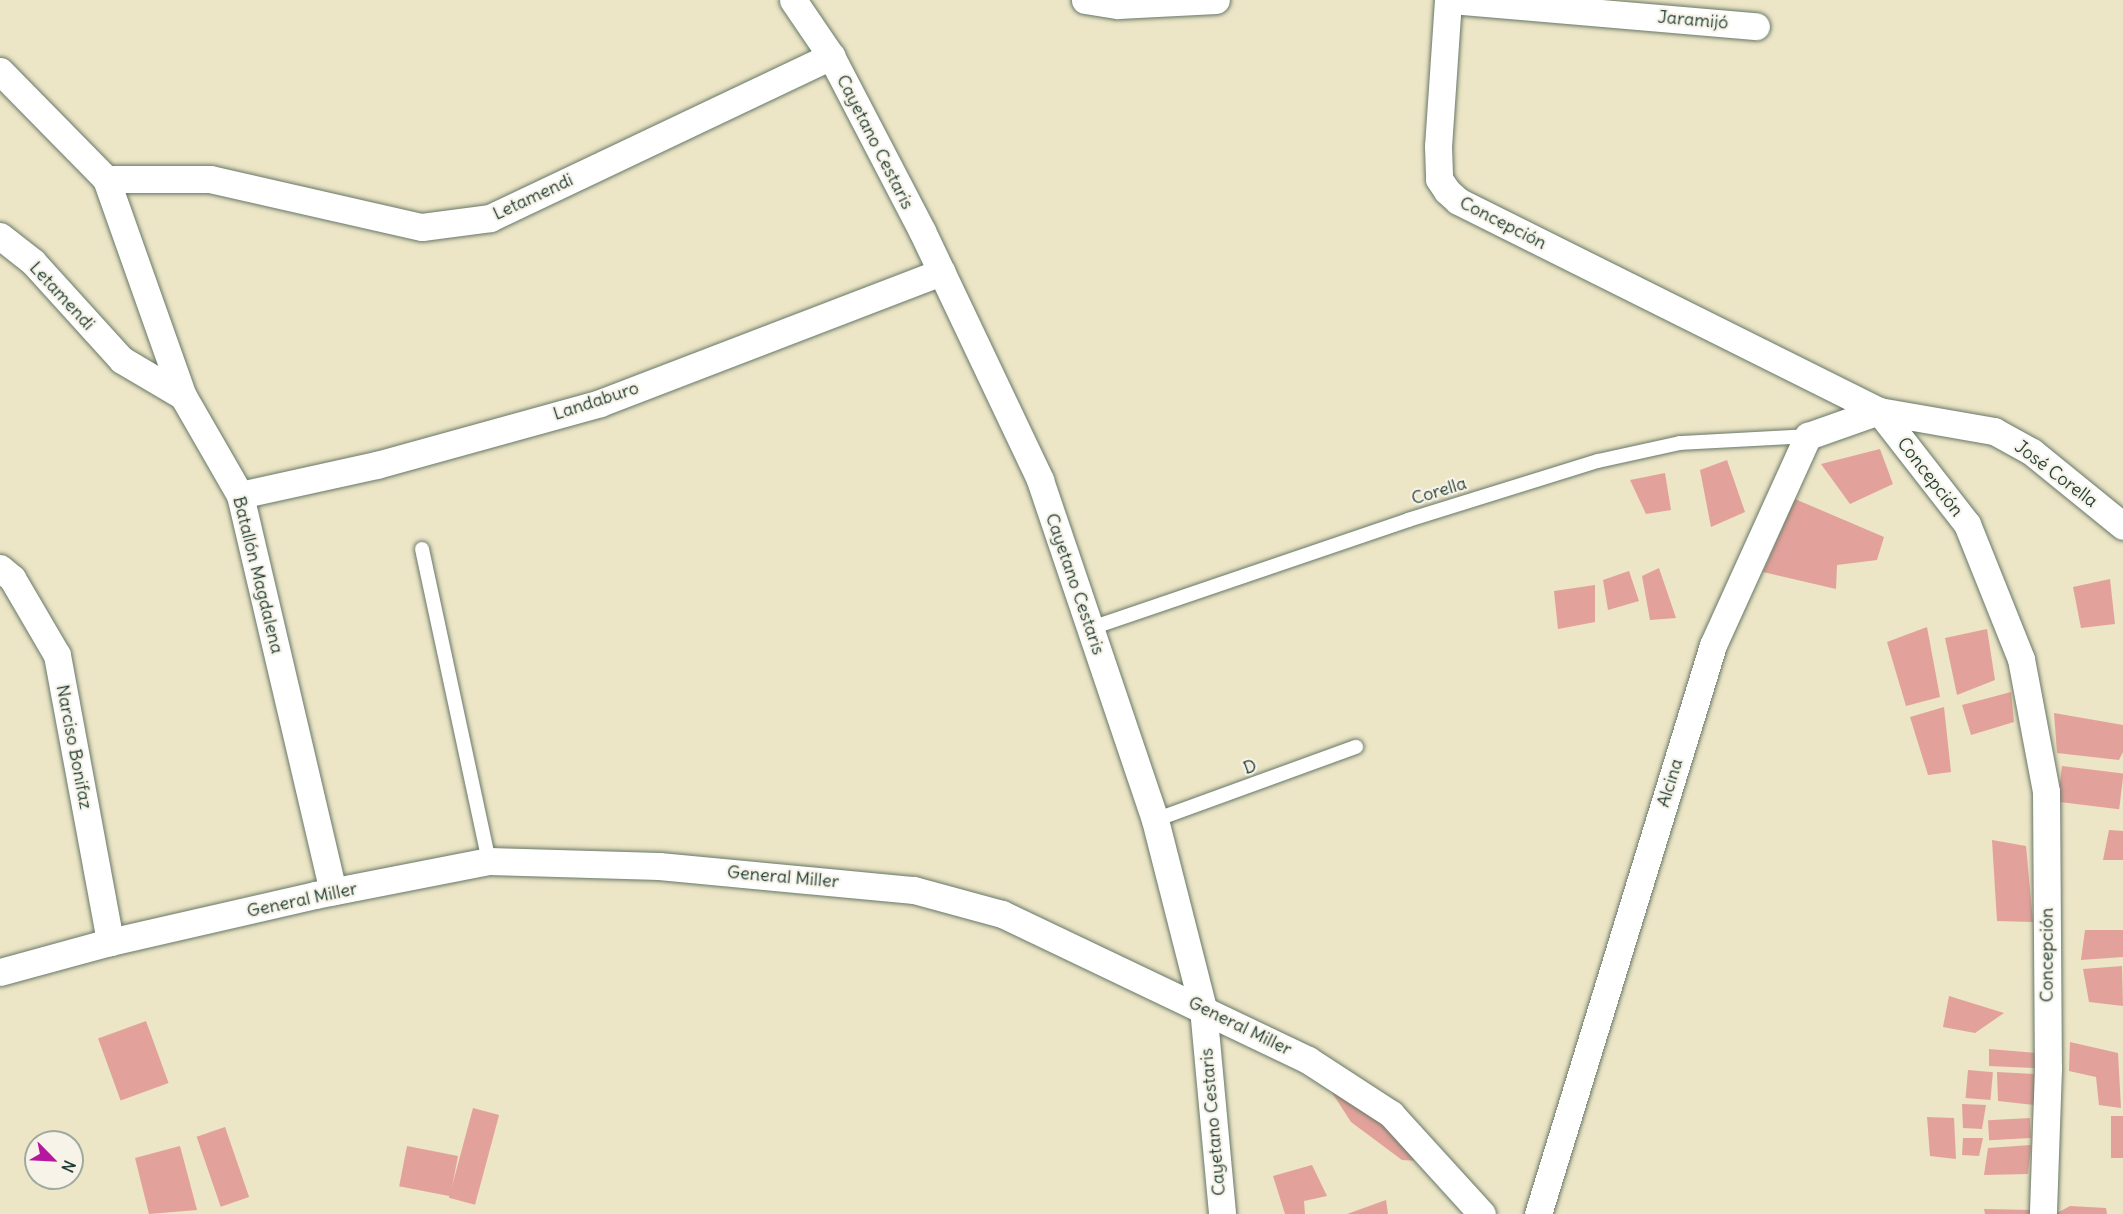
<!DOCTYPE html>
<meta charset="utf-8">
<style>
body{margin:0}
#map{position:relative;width:2123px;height:1214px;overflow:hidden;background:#ece5c6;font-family:Delius,sans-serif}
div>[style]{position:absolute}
.building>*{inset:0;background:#e2a29b;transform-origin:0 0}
.roads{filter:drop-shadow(0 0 2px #677867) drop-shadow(0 0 2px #677867)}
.service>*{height:14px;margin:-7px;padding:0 7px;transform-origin:7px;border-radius:7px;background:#fff}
.minor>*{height:27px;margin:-13.5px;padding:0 13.5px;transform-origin:13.5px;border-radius:13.5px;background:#fff}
span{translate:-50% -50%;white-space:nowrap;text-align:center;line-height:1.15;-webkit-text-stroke:4.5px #f7f3e8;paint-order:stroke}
.street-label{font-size:18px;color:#1f3d34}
.north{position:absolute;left:24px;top:1130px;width:60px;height:60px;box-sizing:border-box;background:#f7f3e8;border:2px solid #a1aaa0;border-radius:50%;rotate:114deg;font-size:16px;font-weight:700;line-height:24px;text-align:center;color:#1f3d34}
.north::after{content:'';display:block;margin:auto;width:21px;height:27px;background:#b5179e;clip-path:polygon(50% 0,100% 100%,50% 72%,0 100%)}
</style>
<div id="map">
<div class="building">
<div style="clip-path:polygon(1880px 449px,1893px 484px,1850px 504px,1821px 464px)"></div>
<div style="clip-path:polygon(1727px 460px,1745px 512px,1711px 527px,1700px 470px)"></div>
<div style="clip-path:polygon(1665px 473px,1671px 510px,1646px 514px,1630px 480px)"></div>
<div style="clip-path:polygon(1795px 499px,1884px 537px,1877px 560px,1837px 565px,1836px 589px,1763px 572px)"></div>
<div style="clip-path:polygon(1659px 568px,1676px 618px,1650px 620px,1642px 576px)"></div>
<div style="clip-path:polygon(1629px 571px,1639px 601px,1608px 610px,1603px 580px)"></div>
<div style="clip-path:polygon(2110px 579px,2115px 624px,2081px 628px,2073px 587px)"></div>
<div style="clip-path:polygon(1595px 585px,1595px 622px,1558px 629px,1554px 591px)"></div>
<div style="clip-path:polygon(1927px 627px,1940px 697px,1906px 706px,1887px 642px)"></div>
<div style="clip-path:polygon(1987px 629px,1995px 680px,1957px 695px,1945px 638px)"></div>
<div style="clip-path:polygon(2011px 692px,2014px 722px,1971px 735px,1962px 705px)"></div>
<div style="clip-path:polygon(1944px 707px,1951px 772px,1928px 775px,1910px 717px)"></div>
<div style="clip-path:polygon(2054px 713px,2123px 725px,2123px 752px,2119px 760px,2057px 753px)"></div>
<div style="left:2062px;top:766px;width:62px;height:36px;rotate:7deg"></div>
<div style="clip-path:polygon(2109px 830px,2123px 831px,2123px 860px,2103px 860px)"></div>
<div style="clip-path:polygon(1992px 840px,2026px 846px,2033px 922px,1997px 921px)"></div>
<div style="clip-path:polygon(2085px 930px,2123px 930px,2123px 957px,2081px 960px)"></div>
<div style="clip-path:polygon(2122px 966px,2123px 1006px,2089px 1002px,2083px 969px)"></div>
<div style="clip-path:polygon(1949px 996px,2004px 1013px,1975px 1033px,1943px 1027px)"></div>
<div style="left:146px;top:1021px;width:66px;height:51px;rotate:70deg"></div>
<div style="clip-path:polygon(2070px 1042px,2118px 1053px,2121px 1108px,2099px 1105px,2096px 1077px,2069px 1071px)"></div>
<div style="clip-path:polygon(1989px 1049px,2037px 1053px,2037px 1068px,1989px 1066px)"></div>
<div style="left:1968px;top:1070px;width:25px;height:28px;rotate:5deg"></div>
<div style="clip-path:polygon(1997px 1072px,2035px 1074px,2034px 1105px,1998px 1101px)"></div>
<div style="clip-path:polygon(1353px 1089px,1422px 1161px,1402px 1160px,1351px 1122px,1331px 1091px)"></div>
<div style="clip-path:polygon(1962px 1104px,1986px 1105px,1982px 1129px,1963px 1128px)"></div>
<div style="left:473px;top:1108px;width:27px;height:93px;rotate:15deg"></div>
<div style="left:2123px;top:1116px;width:42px;height:12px;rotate:90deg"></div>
<div style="clip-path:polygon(1927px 1117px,1954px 1118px,1956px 1159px,1930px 1156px)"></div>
<div style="left:2030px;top:1118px;width:20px;height:42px;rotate:87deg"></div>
<div style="left:225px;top:1127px;width:74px;height:30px;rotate:71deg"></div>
<div style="clip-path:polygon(1963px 1138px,1983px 1138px,1979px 1156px,1962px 1155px)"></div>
<div style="clip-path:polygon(2031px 1145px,2028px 1174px,1984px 1175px,1988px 1148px)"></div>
<div style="clip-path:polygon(180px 1146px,197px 1210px,149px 1214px,135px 1158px)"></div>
<div style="left:407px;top:1146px;width:52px;height:41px;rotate:11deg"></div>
<div style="clip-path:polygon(1312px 1165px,1327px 1196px,1304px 1201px,1305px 1214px,1285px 1214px,1273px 1176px)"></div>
<div style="clip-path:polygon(1386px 1200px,1388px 1214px,1347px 1214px)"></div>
<div style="clip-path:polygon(2070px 1206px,2106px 1208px,2107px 1214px,2055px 1214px)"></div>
<div style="clip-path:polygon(1984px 1209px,2033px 1210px,2033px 1214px,1985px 1214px)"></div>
</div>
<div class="roads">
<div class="service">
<div style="left:422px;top:549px;width:319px;rotate:77.9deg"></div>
<div style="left:1091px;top:628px;width:335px;rotate:-18.8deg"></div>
<div style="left:1408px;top:520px;width:199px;rotate:-17.3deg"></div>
<div style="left:1598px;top:461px;width:84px;rotate:-12.4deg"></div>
<div style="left:1680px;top:443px;width:128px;rotate:-3.1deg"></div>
<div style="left:1155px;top:820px;width:214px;rotate:-20deg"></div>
</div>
<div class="minor">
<div style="left:793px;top:0;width:68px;rotate:55.8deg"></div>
<div style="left:831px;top:56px;width:197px;rotate:62.5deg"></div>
<div style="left:922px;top:231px;width:276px;rotate:64.6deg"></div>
<div style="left:1040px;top:480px;width:359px;rotate:71.3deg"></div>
<div style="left:1155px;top:820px;width:194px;rotate:75.7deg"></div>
<div style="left:1203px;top:1008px;width:207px;rotate:84.7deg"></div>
<div style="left:1085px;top:0;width:33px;rotate:9deg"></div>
<div style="left:1118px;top:5px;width:98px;rotate:-2.9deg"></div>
<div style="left:1448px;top:0;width:146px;rotate:93.9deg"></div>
<div style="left:1438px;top:146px;width:33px;rotate:88deg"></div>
<div style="left:1439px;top:179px;width:14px;rotate:56deg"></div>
<div style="left:1447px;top:191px;width:15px;rotate:42deg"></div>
<div style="left:1458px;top:201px;width:470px;rotate:26.5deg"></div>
<div style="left:1879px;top:411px;width:143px;rotate:52.1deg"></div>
<div style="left:1967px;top:524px;width:145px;rotate:68.2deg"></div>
<div style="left:2021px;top:659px;width:134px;rotate:79.3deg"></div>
<div style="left:2046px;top:791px;width:277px;rotate:89.6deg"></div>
<div style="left:2048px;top:1068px;width:146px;rotate:92deg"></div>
<div style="left:1450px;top:0;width:307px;rotate:4.9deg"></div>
<div style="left:0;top:71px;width:151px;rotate:45.5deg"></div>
<div style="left:106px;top:179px;width:230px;rotate:70.5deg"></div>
<div style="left:183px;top:396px;width:114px;rotate:60.1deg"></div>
<div style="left:240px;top:495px;width:407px;rotate:76.8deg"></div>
<div style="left:106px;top:179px;width:104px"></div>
<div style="left:210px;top:179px;width:217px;rotate:12.8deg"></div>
<div style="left:422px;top:227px;width:69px;rotate:-7.5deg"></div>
<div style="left:490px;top:218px;width:378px;rotate:-25.4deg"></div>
<div style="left:0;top:236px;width:42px;rotate:38.2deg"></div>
<div style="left:33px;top:262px;width:132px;rotate:47.8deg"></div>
<div style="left:122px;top:360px;width:71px;rotate:30.5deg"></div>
<div style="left:240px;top:495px;width:140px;rotate:-12.4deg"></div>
<div style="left:377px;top:465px;width:231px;rotate:-15.5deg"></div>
<div style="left:600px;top:403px;width:366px;rotate:-21deg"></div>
<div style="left:0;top:568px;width:16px;rotate:40deg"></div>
<div style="left:12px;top:578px;width:89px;rotate:59.7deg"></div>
<div style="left:57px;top:655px;width:292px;rotate:79.5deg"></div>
<div style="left:0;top:972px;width:114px;rotate:-15.3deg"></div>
<div style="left:110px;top:942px;width:210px;rotate:-12.9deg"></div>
<div style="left:315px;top:895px;width:177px;rotate:-11.1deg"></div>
<div style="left:489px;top:861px;width:170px;rotate:1.7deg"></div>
<div style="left:659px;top:866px;width:256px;rotate:5.4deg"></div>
<div style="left:914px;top:890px;width:91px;rotate:15.3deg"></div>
<div style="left:1002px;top:914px;width:339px;rotate:25.5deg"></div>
<div style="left:1308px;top:1060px;width:99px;rotate:33deg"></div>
<div style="left:1391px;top:1114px;width:135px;rotate:47.7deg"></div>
<div style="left:1538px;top:1214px;width:595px;rotate:-72.9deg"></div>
<div style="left:1713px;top:645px;width:230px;rotate:-65.6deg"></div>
<div style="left:1808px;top:436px;width:75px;rotate:-19.4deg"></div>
<div style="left:1879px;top:411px;width:117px;rotate:9.9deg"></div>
<div style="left:1994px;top:431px;width:43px;rotate:28.9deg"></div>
<div style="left:2032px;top:452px;width:117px;rotate:39.1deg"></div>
</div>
</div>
<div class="street-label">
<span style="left:1693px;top:20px;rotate:5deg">Jaramijó</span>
<span style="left:875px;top:142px;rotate:63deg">Cayetano Cestaris</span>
<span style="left:533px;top:197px;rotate:-25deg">Letamendi</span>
<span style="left:1503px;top:223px;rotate:27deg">Concepción</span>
<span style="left:62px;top:296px;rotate:47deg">Letamendi</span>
<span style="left:596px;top:401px;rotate:-18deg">Landaburo</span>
<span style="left:2056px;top:474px;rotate:37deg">José Corella</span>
<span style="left:1930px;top:477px;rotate:52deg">Concepción</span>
<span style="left:1439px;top:491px;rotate:-17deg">Corella</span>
<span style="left:258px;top:575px;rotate:76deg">Batallón Magdalena</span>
<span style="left:1075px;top:584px;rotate:71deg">Cayetano Cestaris</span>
<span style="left:74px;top:747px;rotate:79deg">Narciso Bonifaz</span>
<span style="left:1250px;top:767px;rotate:-20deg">D</span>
<span style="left:1670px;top:783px;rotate:-73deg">Alcina</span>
<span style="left:783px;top:877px;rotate:5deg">General Miller</span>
<span style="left:302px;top:900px;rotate:-12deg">General Miller</span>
<span style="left:2047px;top:955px;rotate:-90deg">Concepción</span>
<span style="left:1240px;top:1026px;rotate:26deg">General Miller</span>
<span style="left:1213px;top:1122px;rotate:-95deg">Cayetano Cestaris</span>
</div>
<div class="north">N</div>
</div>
